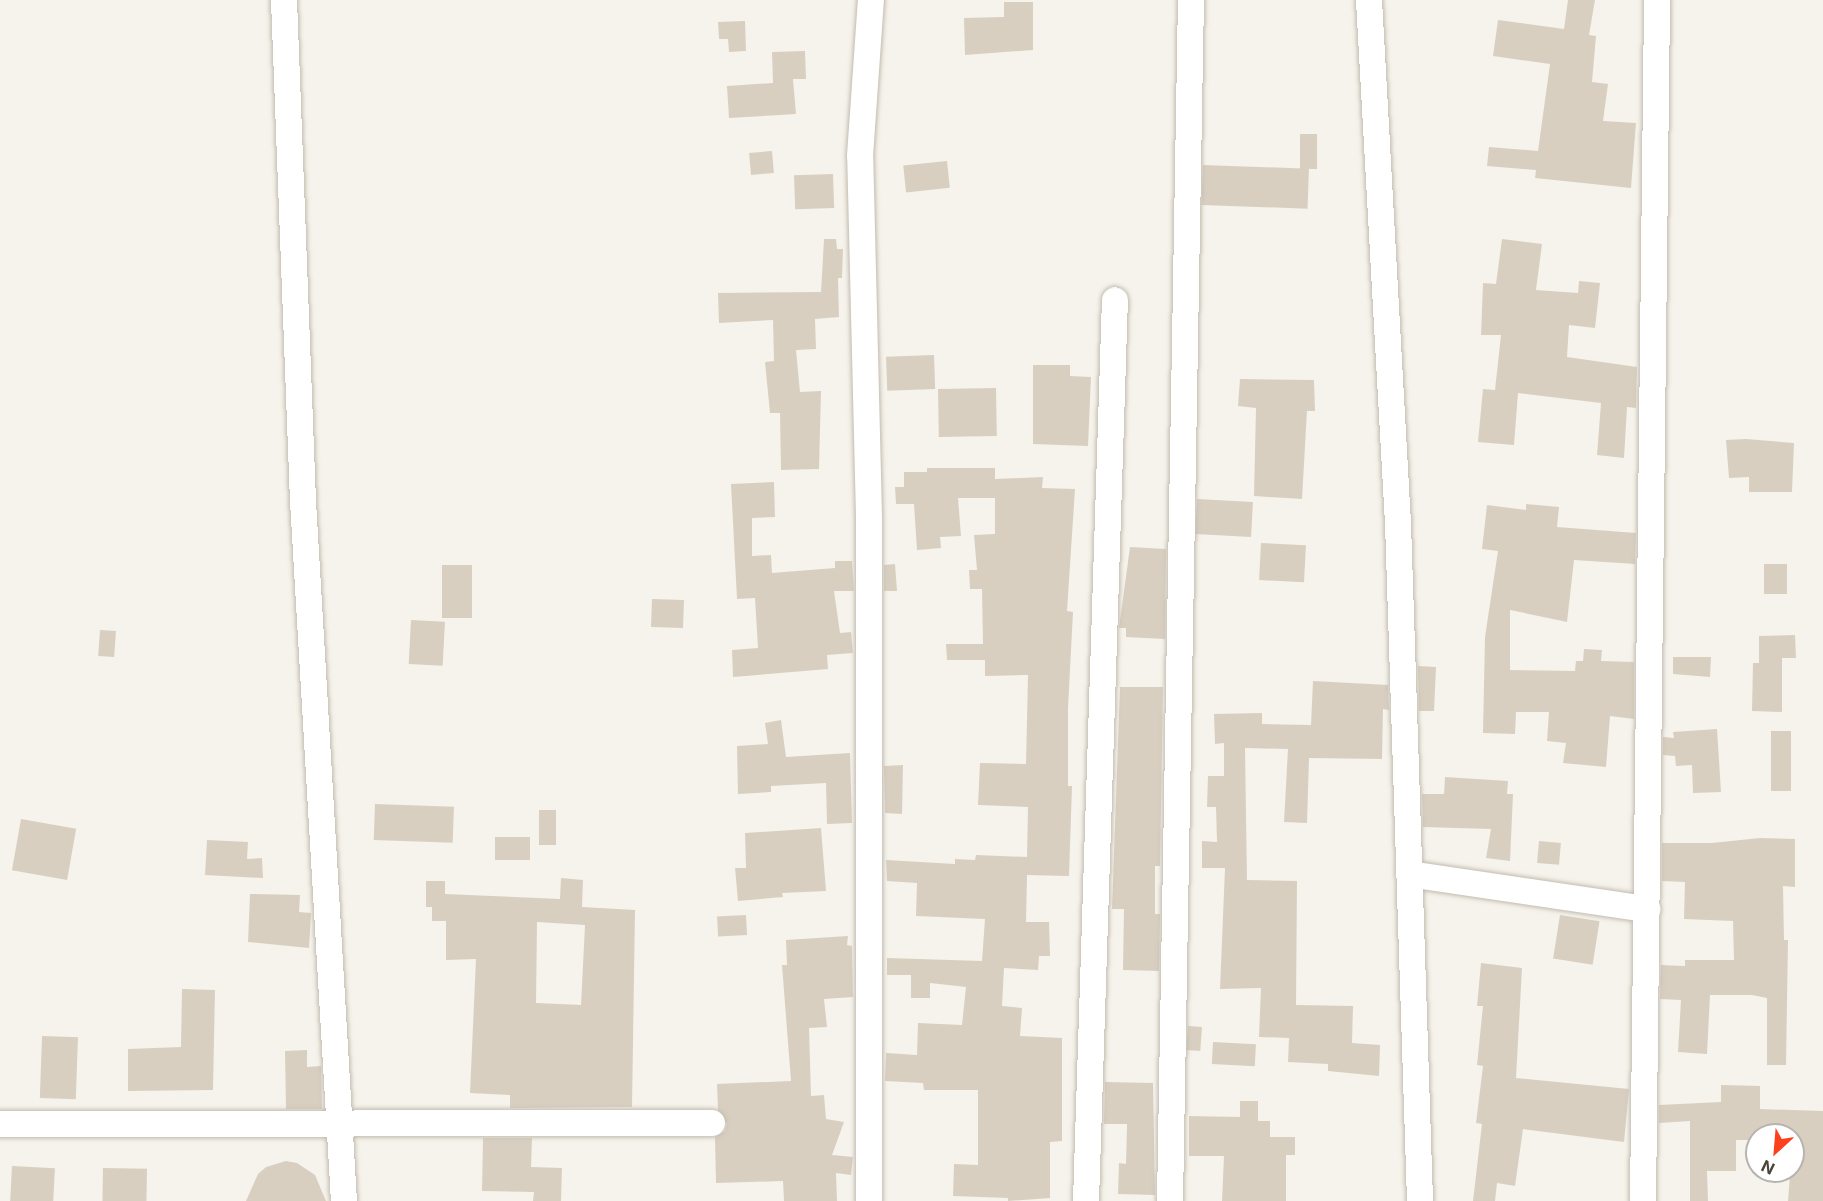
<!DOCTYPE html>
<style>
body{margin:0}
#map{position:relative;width:1823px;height:1201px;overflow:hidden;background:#f6f3ec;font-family:Inter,sans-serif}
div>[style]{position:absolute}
.building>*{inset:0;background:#d8cfc1;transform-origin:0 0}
.roads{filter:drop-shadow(0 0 2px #c2bbae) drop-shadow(0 0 2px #c2bbae)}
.minor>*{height:26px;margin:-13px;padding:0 13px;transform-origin:13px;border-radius:13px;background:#fff}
span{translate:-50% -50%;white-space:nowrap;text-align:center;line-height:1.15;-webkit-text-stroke:5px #fff;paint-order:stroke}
.north{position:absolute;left:1745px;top:1123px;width:60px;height:60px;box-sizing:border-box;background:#fff;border:2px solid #b7b4b0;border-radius:50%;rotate:206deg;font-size:16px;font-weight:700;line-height:24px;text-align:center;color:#4b4439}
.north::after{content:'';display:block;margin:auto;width:21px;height:27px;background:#fc3f1d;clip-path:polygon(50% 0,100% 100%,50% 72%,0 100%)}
</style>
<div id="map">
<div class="building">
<div style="clip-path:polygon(1568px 0,1595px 0,1589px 35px,1596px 36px,1592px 82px,1608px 84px,1603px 121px,1636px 123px,1631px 188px,1535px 178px,1536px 170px,1487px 166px,1489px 147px,1538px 151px,1550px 64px,1493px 56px,1498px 20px,1564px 29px)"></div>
<div style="clip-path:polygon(1004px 2px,1033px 2px,1033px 50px,965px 55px,964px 18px,1004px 17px)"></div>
<div style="clip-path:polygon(745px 21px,746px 51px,729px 52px,728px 39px,719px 39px,718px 22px)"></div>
<div style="clip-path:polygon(805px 51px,806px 79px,793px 79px,796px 114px,729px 118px,727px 86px,773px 83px,772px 52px)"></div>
<div style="left:1317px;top:134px;width:35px;height:17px;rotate:90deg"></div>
<div style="left:772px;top:151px;width:22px;height:23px;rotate:85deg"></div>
<div style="left:947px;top:161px;width:27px;height:44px;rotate:84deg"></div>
<div style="left:1203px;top:165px;width:106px;height:40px;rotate:2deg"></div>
<div style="left:833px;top:174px;width:34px;height:39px;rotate:88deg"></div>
<div style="clip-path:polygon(824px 239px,836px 239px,837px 249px,843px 249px,842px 278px,838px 278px,839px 317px,815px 319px,816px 349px,796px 350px,800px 392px,821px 391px,819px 469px,781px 470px,780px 413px,770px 413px,765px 362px,774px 361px,773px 320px,719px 323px,718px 293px,821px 292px)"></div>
<div style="clip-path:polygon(1502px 239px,1542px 244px,1536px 290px,1578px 293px,1579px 281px,1600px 283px,1595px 328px,1569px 325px,1567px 357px,1637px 367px,1636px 408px,1627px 407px,1624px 458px,1597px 455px,1601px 403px,1518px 393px,1514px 445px,1478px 442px,1483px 389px,1495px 390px,1501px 335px,1481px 335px,1483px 283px,1496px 284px)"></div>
<div style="left:934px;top:355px;width:34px;height:48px;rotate:88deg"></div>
<div style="clip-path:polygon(1033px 365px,1070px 365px,1070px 376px,1091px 377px,1088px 446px,1033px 444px)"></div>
<div style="clip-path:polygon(1240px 379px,1314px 380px,1315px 411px,1307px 411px,1302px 499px,1254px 496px,1256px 408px,1238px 406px)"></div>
<div style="left:996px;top:388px;width:48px;height:58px;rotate:89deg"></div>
<div style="clip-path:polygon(1746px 439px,1794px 443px,1792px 492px,1749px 492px,1749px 477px,1729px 478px,1726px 440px)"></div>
<div style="clip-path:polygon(927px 468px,995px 468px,995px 479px,1043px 477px,1042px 488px,1075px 489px,1067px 611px,1073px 612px,1068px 708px,1068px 786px,1072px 786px,1069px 876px,1027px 875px,1026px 922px,1049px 922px,1050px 956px,1039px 956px,1038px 970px,1004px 968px,1002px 1006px,1022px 1008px,1020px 1036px,1062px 1038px,1062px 1141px,1050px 1142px,1050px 1198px,1008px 1201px,1008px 1198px,953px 1196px,954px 1164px,978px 1165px,978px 1090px,924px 1090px,923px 1083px,885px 1081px,886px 1053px,917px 1055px,918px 1023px,962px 1025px,966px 987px,930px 983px,930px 998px,911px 998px,911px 975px,887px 975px,887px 958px,982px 961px,985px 919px,916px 916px,917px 883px,887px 881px,886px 860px,955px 864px,955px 859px,975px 860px,976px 855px,1027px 857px,1028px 807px,978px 805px,980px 763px,1026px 764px,1028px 675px,985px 676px,985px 660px,947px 660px,946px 644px,983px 644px,982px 589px,970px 589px,969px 570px,977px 570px,974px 535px,995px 534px,995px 498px,958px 498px,961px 536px,940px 537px,941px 548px,917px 550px,914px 504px,896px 504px,895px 487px,904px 487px,904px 472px,927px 472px)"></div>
<div style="clip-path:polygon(774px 482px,775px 517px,752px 518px,752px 556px,771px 555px,772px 573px,835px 568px,835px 561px,852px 561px,854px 591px,834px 591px,840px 633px,851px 632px,853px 653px,827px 655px,828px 669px,733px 677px,732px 650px,758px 648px,755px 598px,737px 599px,731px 484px)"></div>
<div style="left:1197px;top:499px;width:56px;height:35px;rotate:3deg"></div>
<div style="clip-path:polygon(1526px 504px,1559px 507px,1557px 527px,1636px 533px,1635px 564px,1574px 560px,1567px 622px,1510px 610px,1510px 670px,1575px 671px,1576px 661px,1583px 661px,1584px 649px,1602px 650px,1601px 661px,1634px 662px,1634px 719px,1610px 716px,1606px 767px,1563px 763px,1566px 743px,1547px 741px,1549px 712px,1516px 712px,1515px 734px,1483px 733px,1485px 637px,1498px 551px,1482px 549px,1487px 505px,1526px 510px)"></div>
<div style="left:1261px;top:543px;width:45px;height:37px;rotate:3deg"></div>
<div style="clip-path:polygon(1130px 547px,1166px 549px,1165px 639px,1126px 637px,1126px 628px,1119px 628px)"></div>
<div style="clip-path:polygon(895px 564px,897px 591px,884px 591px,884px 565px)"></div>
<div style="left:1764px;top:564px;width:23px;height:30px"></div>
<div style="left:442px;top:565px;width:30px;height:53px"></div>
<div style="left:652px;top:599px;width:32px;height:28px;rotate:2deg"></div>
<div style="left:411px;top:620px;width:34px;height:44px;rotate:3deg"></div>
<div style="left:100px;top:630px;width:16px;height:26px;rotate:4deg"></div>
<div style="clip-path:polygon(1795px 635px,1796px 658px,1782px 658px,1782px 712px,1752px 711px,1753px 663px,1759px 663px,1759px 636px)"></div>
<div style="clip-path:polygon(1673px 657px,1711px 657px,1710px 677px,1673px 674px)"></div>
<div style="clip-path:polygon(1418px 666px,1436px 667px,1434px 711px,1419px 711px)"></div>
<div style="clip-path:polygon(1313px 681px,1388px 685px,1389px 710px,1383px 709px,1382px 759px,1309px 758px,1307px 823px,1284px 822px,1288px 749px,1245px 748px,1247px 880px,1297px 881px,1296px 1005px,1353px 1006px,1352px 1043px,1380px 1045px,1379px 1076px,1328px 1071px,1328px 1064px,1288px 1062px,1289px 1038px,1259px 1037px,1261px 988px,1220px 989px,1225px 868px,1202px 868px,1202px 841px,1217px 842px,1216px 807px,1207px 807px,1208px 776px,1224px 776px,1224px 743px,1215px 744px,1214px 714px,1262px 713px,1262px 724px,1311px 725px)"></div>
<div style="clip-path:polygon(1120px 687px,1163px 687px,1160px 866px,1155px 866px,1155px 914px,1160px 914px,1159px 971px,1123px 970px,1124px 909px,1112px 909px)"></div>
<div style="clip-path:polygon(781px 720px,786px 757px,850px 753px,852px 823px,827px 824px,826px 783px,771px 786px,771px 792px,738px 794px,737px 746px,768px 744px,765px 723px)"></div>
<div style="clip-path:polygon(1717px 729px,1721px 792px,1693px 793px,1692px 765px,1676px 766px,1675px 756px,1663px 755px,1663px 737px,1674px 738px,1673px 732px)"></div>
<div style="left:1771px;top:731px;width:20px;height:60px"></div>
<div style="clip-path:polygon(903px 765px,902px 814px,885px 813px,884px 766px)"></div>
<div style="clip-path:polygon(1445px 777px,1508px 781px,1507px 794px,1513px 794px,1510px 861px,1486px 858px,1491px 829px,1423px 827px,1422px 794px,1444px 794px)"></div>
<div style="left:375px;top:804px;width:79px;height:36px;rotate:2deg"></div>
<div style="left:539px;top:810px;width:17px;height:35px"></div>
<div style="left:21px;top:819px;width:56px;height:52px;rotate:10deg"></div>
<div style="clip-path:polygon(821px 828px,826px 891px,782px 893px,783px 897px,738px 901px,735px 868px,746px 868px,745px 833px)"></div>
<div style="left:495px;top:837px;width:35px;height:23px"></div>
<div style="clip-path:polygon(1760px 838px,1795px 839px,1795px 887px,1783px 886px,1784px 940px,1788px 940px,1786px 1065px,1767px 1065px,1767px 998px,1752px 995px,1710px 995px,1707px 1054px,1678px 1052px,1681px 1000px,1660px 999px,1661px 965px,1685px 966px,1685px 960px,1734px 960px,1733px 921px,1684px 919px,1685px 882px,1662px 881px,1662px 843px,1712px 843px)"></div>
<div style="clip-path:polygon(207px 840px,248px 842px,247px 859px,262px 858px,263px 878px,205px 875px)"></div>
<div style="left:1539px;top:841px;width:22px;height:22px;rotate:5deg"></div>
<div style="clip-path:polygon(evenodd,561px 878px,583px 880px,582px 907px,635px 910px,632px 1107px,510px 1108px,510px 1095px,470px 1093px,476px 959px,446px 960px,446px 921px,432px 921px,432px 907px,426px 907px,426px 881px,445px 881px,445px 894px,560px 899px,561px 878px,537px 922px,585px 925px,581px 1005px,536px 1003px,537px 922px)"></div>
<div style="clip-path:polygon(250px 894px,300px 895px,299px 912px,311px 913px,309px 948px,248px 942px)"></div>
<div style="left:746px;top:915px;width:20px;height:29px;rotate:87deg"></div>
<div style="left:1560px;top:915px;width:40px;height:44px;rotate:9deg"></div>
<div style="clip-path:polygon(848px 936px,847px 945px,852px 946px,853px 997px,824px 999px,827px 1027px,809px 1028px,811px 1096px,824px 1095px,826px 1119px,844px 1122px,832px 1155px,853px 1157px,851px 1175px,836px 1173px,837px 1201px,784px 1201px,783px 1181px,716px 1183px,715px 1137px,725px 1131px,727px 1124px,718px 1110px,717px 1084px,791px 1081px,782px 965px,787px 965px,786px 940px)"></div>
<div style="clip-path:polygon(1481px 963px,1522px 968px,1516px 1078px,1629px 1089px,1624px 1142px,1523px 1129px,1515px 1186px,1497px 1183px,1495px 1201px,1473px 1201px,1482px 1124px,1476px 1123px,1483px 1066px,1477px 1065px,1483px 1006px,1477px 1006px)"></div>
<div style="clip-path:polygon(182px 989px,215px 990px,213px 1090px,128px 1091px,128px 1049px,181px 1047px)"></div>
<div style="left:1188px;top:1026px;width:14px;height:24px;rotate:4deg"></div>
<div style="left:42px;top:1036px;width:36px;height:62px;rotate:2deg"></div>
<div style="left:1213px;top:1042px;width:43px;height:22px;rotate:3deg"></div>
<div style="clip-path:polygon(307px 1050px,307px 1067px,321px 1066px,322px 1109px,286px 1109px,285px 1051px)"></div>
<div style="clip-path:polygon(1105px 1082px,1153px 1083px,1155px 1195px,1118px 1194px,1119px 1163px,1126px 1164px,1127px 1124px,1104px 1124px)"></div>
<div style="clip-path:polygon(1721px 1085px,1760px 1086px,1760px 1109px,1823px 1111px,1823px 1201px,1788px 1201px,1793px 1135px,1755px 1135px,1755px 1140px,1736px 1140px,1736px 1171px,1707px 1171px,1708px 1201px,1690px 1201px,1690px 1121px,1659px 1123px,1659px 1105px,1721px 1102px)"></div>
<div style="clip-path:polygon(1240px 1101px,1258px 1101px,1258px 1121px,1270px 1121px,1270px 1137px,1295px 1137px,1295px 1155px,1286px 1155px,1286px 1201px,1222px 1201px,1224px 1156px,1189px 1156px,1189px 1116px,1240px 1117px)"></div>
<div style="clip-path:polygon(483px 1138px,532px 1138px,531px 1167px,562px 1168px,561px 1201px,533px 1201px,534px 1192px,482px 1191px)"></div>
<div style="clip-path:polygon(286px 1161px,297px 1163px,315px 1175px,326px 1201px,246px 1201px,258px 1174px,266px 1167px)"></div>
<div style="left:12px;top:1166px;width:43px;height:35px;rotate:3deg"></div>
<div style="left:103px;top:1168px;width:44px;height:33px;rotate:1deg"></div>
</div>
<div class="roads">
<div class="minor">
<div style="left:284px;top:0;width:501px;rotate:87.83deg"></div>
<div style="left:303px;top:501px;width:701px;rotate:86.65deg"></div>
<div style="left:1369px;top:0;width:524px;rotate:86.83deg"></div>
<div style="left:1398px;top:523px;width:678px;rotate:88.14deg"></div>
<div style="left:1409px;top:874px;width:241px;rotate:8.4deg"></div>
<div style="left:0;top:1124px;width:712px;rotate:-0.08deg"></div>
<div style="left:869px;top:1201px;width:684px;rotate:-90deg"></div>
<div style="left:869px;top:517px;width:361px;rotate:-91.4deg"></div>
<div style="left:860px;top:156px;width:156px;rotate:-86deg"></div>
<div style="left:1086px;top:1201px;width:901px;rotate:-88.16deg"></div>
<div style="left:1170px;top:1201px;width:1201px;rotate:-89deg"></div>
<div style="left:1643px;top:1201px;width:1201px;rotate:-89.33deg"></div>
</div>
</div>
<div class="north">N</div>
</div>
